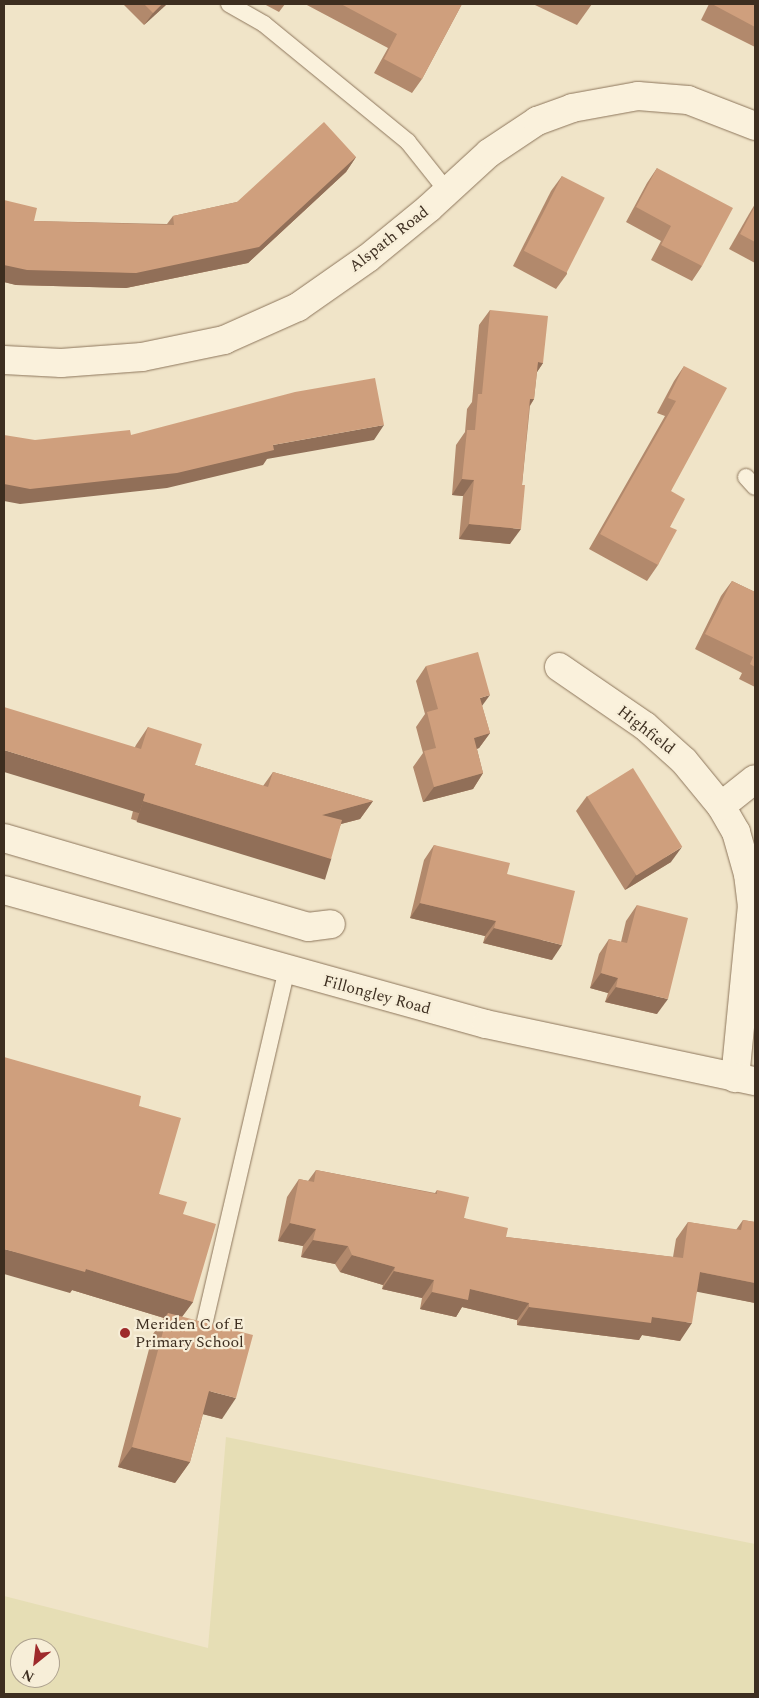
<!DOCTYPE html>
<style>
body{margin:0}
#map{position:relative;width:759px;height:1698px;overflow:hidden;background:#f0e4c8;font-family:Spectral,serif}
div>[style]{position:absolute}
.farmland>*{inset:0;background:#e6deb5}
.roads{filter:drop-shadow(0 0 1px #8d765c) drop-shadow(0 0 1px #8d765c)}
.lane>*{height:16px;margin:-8px;padding:0 8px;transform-origin:8px;border-radius:8px;background:#faf1dc}
.street>*{height:28px;margin:-14px;padding:0 14px;transform-origin:14px;border-radius:14px;background:#faf1dc}
.secondary>*{height:28px;margin:-14px;padding:0 14px;transform-origin:14px;border-radius:14px;background:#faf1dc}
.wall>*{inset:0;background:#b2896c}
.shaded-wall>*{inset:0;background:#916f58;transform-origin:0 0}
.building>*{inset:0;background:#cf9f7d;transform-origin:0 0}
.dots>*{width:14px;height:14px;translate:-50% -50%;box-sizing:border-box;border:2px solid #f7eed8;border-radius:50%}
span{translate:-50% -50%;white-space:nowrap;text-align:center;line-height:1.15;-webkit-text-stroke:4.5px #f7eed8;paint-order:stroke}
.street-label{font-size:16px;color:#3d2e20}
.poi-label{font-size:16px;color:#3d2e20}
.left{translate:0 -50%;text-align:left}
.frame{position:absolute;inset:0;border:5px solid #3d2e20;pointer-events:none}
.north{position:absolute;left:10px;top:1638px;width:50px;height:50px;box-sizing:border-box;background:#f7eed8;border:1px solid #ada18e;border-radius:50%;rotate:209deg;font-size:14px;font-weight:700;line-height:20px;text-align:center;color:#3d2e20}
.north::after{content:'';display:block;margin:auto;width:18px;height:22px;background:#9e2a2b;clip-path:polygon(50% 0,100% 100%,50% 72%,0 100%)}
</style>
<div id="map">
<div class="farmland">
<div style="clip-path:polygon(evenodd,226px 1437px,755px 1544px,755px 1694px,4px 1694px,4px 1596px,208px 1648px,226px 1437px,20px 1648px,50px 1648px,50px 1678px,20px 1678px,20px 1648px)"></div>
</div>
<div class="roads">
<div class="lane">
<div style="left:229px;top:4px;width:40px;rotate:29.7deg"></div>
<div style="left:264px;top:24px;width:186px;rotate:39.3deg"></div>
<div style="left:408px;top:142px;width:63px;rotate:51.5deg"></div>
<div style="left:746px;top:477px;width:13px;rotate:48deg"></div>
<div style="left:205px;top:1321px;width:360px;rotate:-76.9deg"></div>
</div>
<div class="street">
<div style="left:4px;top:360px;width:57px;rotate:3deg"></div>
<div style="left:61px;top:363px;width:81px;rotate:-4.2deg"></div>
<div style="left:142px;top:357px;width:84px;rotate:-11.7deg"></div>
<div style="left:224px;top:340px;width:81px;rotate:-24deg"></div>
<div style="left:298px;top:307px;width:85px;rotate:-35deg"></div>
<div style="left:368px;top:258px;width:79px;rotate:-39.3deg"></div>
<div style="left:429px;top:208px;width:81px;rotate:-42.5deg"></div>
<div style="left:489px;top:153px;width:58px;rotate:-33.7deg"></div>
<div style="left:537px;top:121px;width:37px;rotate:-20deg"></div>
<div style="left:572px;top:108px;width:67px;rotate:-10.3deg"></div>
<div style="left:638px;top:96px;width:50px;rotate:4.6deg"></div>
<div style="left:688px;top:100px;width:72px;rotate:21.2deg"></div>
<div style="left:559px;top:667px;width:104px;rotate:34.5deg"></div>
<div style="left:645px;top:726px;width:52px;rotate:41.9deg"></div>
<div style="left:684px;top:761px;width:58px;rotate:50.6deg"></div>
<div style="left:721px;top:806px;width:30px;rotate:60deg"></div>
<div style="left:736px;top:832px;width:44px;rotate:74.1deg"></div>
<div style="left:748px;top:874px;width:31px;rotate:83deg"></div>
<div style="left:752px;top:905px;width:174px;rotate:95.6deg"></div>
<div style="left:721px;top:806px;width:43px;rotate:-38.5deg"></div>
<div style="left:4px;top:838px;width:317px;rotate:16.3deg"></div>
<div style="left:308px;top:927px;width:23px;rotate:-7deg"></div>
</div>
<div class="secondary">
<div style="left:4px;top:890px;width:500px;rotate:15.54deg"></div>
<div style="left:486px;top:1024px;width:275px;rotate:12deg"></div>
</div>
</div>
<div class="wall">
<div style="clip-path:polygon(123px 4px,167px 4px,144px 25px)"></div>
<div style="clip-path:polygon(264px 4px,285px 4px,279px 12px)"></div>
<div style="clip-path:polygon(305px 4px,462px 4px,422px 79px,412px 93px,374px 73px,388px 48px)"></div>
<div style="clip-path:polygon(536px 4px,592px 4px,577px 25px,535px 5px)"></div>
<div style="clip-path:polygon(709px 4px,755px 4px,755px 47px,701px 20px)"></div>
<div style="clip-path:polygon(356px 157px,346px 172px,248px 263px,126px 288px,16px 285px,4px 282px,4px 200px,34px 221px,167px 224px,173px 216px,237px 202px)"></div>
<div style="clip-path:polygon(657px 168px,702px 266px,692px 281px,651px 260px,661px 241px,626px 222px,647px 183px)"></div>
<div style="clip-path:polygon(562px 176px,567px 274px,556px 289px,513px 266px,551px 191px)"></div>
<div style="clip-path:polygon(755px 204px,755px 263px,729px 249px,749px 214px)"></div>
<div style="clip-path:polygon(490px 310px,543px 363px,537px 372px,534px 399px,530px 406px,522px 485px,510px 544px,459px 539px,463px 496px,452px 495px,456px 445px,465px 432px,467px 409px,472px 402px,479px 325px)"></div>
<div style="clip-path:polygon(684px 366px,671px 491px,670px 527px,658px 565px,647px 581px,589px 549px,665px 416px,657px 413px,674px 381px)"></div>
<div style="clip-path:polygon(732px 581px,755px 592px,755px 687px,739px 679px,742px 673px,695px 649px,721px 596px)"></div>
<div style="clip-path:polygon(426px 666px,482px 706px,490px 733px,479px 748px,477px 749px,483px 773px,473px 789px,423px 802px,413px 767px,423px 753px,416px 727px,425px 714px,416px 681px)"></div>
<div style="clip-path:polygon(148px 727px,195px 765px,263px 786px,273px 772px,373px 801px,360px 819px,341px 824px,318px 877px,131px 819px,133px 811px,135px 747px,136px 745px)"></div>
<div style="clip-path:polygon(587px 796px,671px 862px,625px 890px,576px 811px)"></div>
<div style="clip-path:polygon(434px 845px,507px 874px,552px 960px,483px 943px,485px 936px,410px 918px,424px 860px)"></div>
<div style="clip-path:polygon(637px 905px,657px 1014px,605px 1002px,608px 993px,590px 988px,599px 954px,609px 939px,621px 942px,626px 921px)"></div>
<div style="clip-path:polygon(139px 1106px,159px 1194px,183px 1214px,193px 1302px,182px 1317px,222px 1419px,203px 1414px,190px 1462px,175px 1483px,118px 1467px,153px 1334px,164px 1318px,72px 1290px,70px 1293px)"></div>
<div style="clip-path:polygon(316px 1170px,435px 1193px,437px 1190px,464px 1218px,506px 1237px,673px 1257px,676px 1239px,688px 1222px,736px 1230px,743px 1220px,755px 1222px,755px 1303px,697px 1291px,680px 1341px,642px 1335px,639px 1340px,517px 1325px,517px 1320px,462px 1307px,456px 1317px,420px 1309px,422px 1298px,382px 1289px,383px 1285px,340px 1272px,335px 1264px,301px 1257px,303px 1246px,278px 1241px,287px 1197px,299px 1179px,308px 1181px)"></div>
</div>
<div class="shaded-wall">
<div style="clip-path:polygon(162px 4px,167px 4px,144px 25px,153px 13px)"></div>
<div style="clip-path:polygon(356px 157px,346px 172px,248px 263px,126px 288px,16px 285px,4px 282px,4px 265px,136px 273px)"></div>
<div style="clip-path:polygon(538px 362px,543px 363px,533px 378px)"></div>
<div style="clip-path:polygon(530px 399px,534px 399px,524px 414px)"></div>
<div style="clip-path:polygon(384px 425px,374px 440px,267px 459px,263px 465px,167px 488px,20px 504px,4px 501px,4px 484px,273px 445px)"></div>
<div style="clip-path:polygon(462px 479px,474px 480px,463px 496px,452px 495px)"></div>
<div style="clip-path:polygon(469px 524px,521px 529px,510px 544px,459px 539px)"></div>
<div style="clip-path:polygon(490px 695px,479px 710px,480px 698px)"></div>
<div style="clip-path:polygon(490px 733px,479px 748px,463px 753px,474px 738px)"></div>
<div style="left:4px;top:750px;width:148px;height:21px;rotate:17deg"></div>
<div style="clip-path:polygon(483px 773px,473px 789px,423px 802px,434px 787px)"></div>
<div style="left:143px;top:801px;width:197px;height:22px;rotate:17deg"></div>
<div style="clip-path:polygon(373px 801px,360px 819px,310px 832px,322px 815px)"></div>
<div style="clip-path:polygon(682px 847px,671px 862px,625px 890px,636px 875px)"></div>
<div style="clip-path:polygon(420px 903px,496px 921px,485px 936px,410px 918px)"></div>
<div style="clip-path:polygon(494px 928px,562px 945px,552px 960px,483px 943px)"></div>
<div style="clip-path:polygon(601px 973px,618px 978px,608px 993px,590px 988px)"></div>
<div style="clip-path:polygon(616px 987px,668px 999px,657px 1014px,605px 1002px)"></div>
<div style="clip-path:polygon(290px 1223px,316px 1229px,303px 1246px,278px 1241px)"></div>
<div style="clip-path:polygon(313px 1240px,348px 1246px,335px 1264px,301px 1257px)"></div>
<div style="clip-path:polygon(4px 1249px,86px 1269px,193px 1302px,178px 1322px,168px 1313px,164px 1318px,72px 1290px,70px 1293px,4px 1274px)"></div>
<div style="clip-path:polygon(352px 1255px,395px 1267px,383px 1285px,340px 1272px)"></div>
<div style="clip-path:polygon(394px 1271px,434px 1280px,422px 1298px,382px 1289px)"></div>
<div style="clip-path:polygon(700px 1272px,755px 1283px,755px 1303px,688px 1290px)"></div>
<div style="clip-path:polygon(470px 1289px,529px 1303px,517px 1320px,462px 1307px,456px 1317px,420px 1309px,432px 1292px)"></div>
<div style="clip-path:polygon(529px 1307px,652px 1317px,692px 1323px,680px 1341px,642px 1335px,639px 1340px,517px 1325px)"></div>
<div style="clip-path:polygon(209px 1391px,236px 1398px,222px 1419px,194px 1412px)"></div>
<div style="clip-path:polygon(132px 1447px,190px 1462px,175px 1483px,118px 1467px)"></div>
</div>
<div class="building">
<div style="clip-path:polygon(144px 4px,162px 4px,153px 13px)"></div>
<div style="clip-path:polygon(341px 4px,462px 4px,422px 79px,384px 59px,397px 34px)"></div>
<div style="clip-path:polygon(712px 4px,755px 4px,755px 27px)"></div>
<div style="clip-path:polygon(324px 122px,356px 157px,259px 247px,136px 273px,27px 270px,4px 265px,4px 200px,37px 208px,34px 221px,174px 225px,173px 216px,237px 202px)"></div>
<div style="clip-path:polygon(657px 168px,733px 208px,702px 266px,661px 245px,671px 226px,636px 207px)"></div>
<div style="left:562px;top:176px;width:48px;height:84px;rotate:27deg"></div>
<div style="clip-path:polygon(755px 206px,755px 242px,740px 234px)"></div>
<div style="clip-path:polygon(490px 310px,548px 316px,543px 363px,538px 362px,534px 399px,530px 399px,522px 485px,525px 485px,521px 529px,469px 524px,474px 480px,462px 479px,467px 430px,475px 430px,478px 394px,482px 394px)"></div>
<div style="clip-path:polygon(684px 366px,727px 388px,671px 491px,685px 499px,670px 527px,677px 530px,658px 565px,600px 534px,676px 401px,668px 398px)"></div>
<div style="clip-path:polygon(375px 378px,384px 425px,273px 445px,274px 450px,177px 473px,30px 489px,4px 484px,4px 435px,35px 440px,130px 430px,131px 435px,295px 392px)"></div>
<div style="clip-path:polygon(732px 581px,755px 592px,755px 667px,750px 664px,753px 657px,705px 634px)"></div>
<div style="clip-path:polygon(478px 652px,490px 695px,480px 698px,490px 733px,474px 738px,483px 773px,434px 787px,424px 751px,436px 748px,427px 712px,438px 709px,426px 666px)"></div>
<div style="clip-path:polygon(4px 707px,141px 749px,148px 727px,202px 744px,195px 765px,268px 787px,273px 772px,373px 801px,322px 815px,342px 820px,331px 859px,143px 801px,145px 794px,4px 750px)"></div>
<div style="left:633px;top:768px;width:93px;height:54px;rotate:58deg"></div>
<div style="clip-path:polygon(434px 845px,510px 863px,507px 874px,575px 891px,562px 945px,494px 928px,496px 921px,420px 903px)"></div>
<div style="clip-path:polygon(637px 905px,688px 918px,668px 999px,616px 987px,618px 978px,601px 973px,609px 939px,627px 943px)"></div>
<div style="clip-path:polygon(4px 1057px,141px 1096px,139px 1106px,181px 1118px,159px 1194px,187px 1202px,183px 1214px,216px 1224px,193px 1302px,86px 1269px,85px 1272px,4px 1249px)"></div>
<div style="clip-path:polygon(316px 1170px,437px 1194px,437px 1190px,469px 1197px,464px 1218px,508px 1228px,506px 1237px,683px 1258px,688px 1222px,741px 1230px,743px 1220px,755px 1222px,755px 1283px,700px 1272px,692px 1323px,652px 1317px,651px 1323px,529px 1307px,529px 1303px,470px 1289px,468px 1300px,432px 1292px,434px 1280px,394px 1271px,395px 1267px,352px 1255px,348px 1246px,313px 1240px,316px 1229px,290px 1223px,299px 1179px,314px 1182px)"></div>
<div style="clip-path:polygon(168px 1313px,253px 1335px,236px 1398px,209px 1391px,190px 1462px,132px 1447px)"></div>
</div>
<div class="dots">
<div style="left:125px;top:1333px;background:#9e2a2b"></div>
</div>
<div class="street-label">
<span style="left:389px;top:239px;rotate:-38deg">Alspath Road</span>
<span style="left:646px;top:730px;rotate:38deg">Highfield</span>
<span style="left:377px;top:995px;rotate:15deg">Fillongley Road</span>
</div>
<div class="poi-label">
<span class="left" style="left:135px;top:1333px">Meriden C of E<br>Primary School</span>
</div>
<div class="frame"></div>
<div class="north">N</div>
</div>
